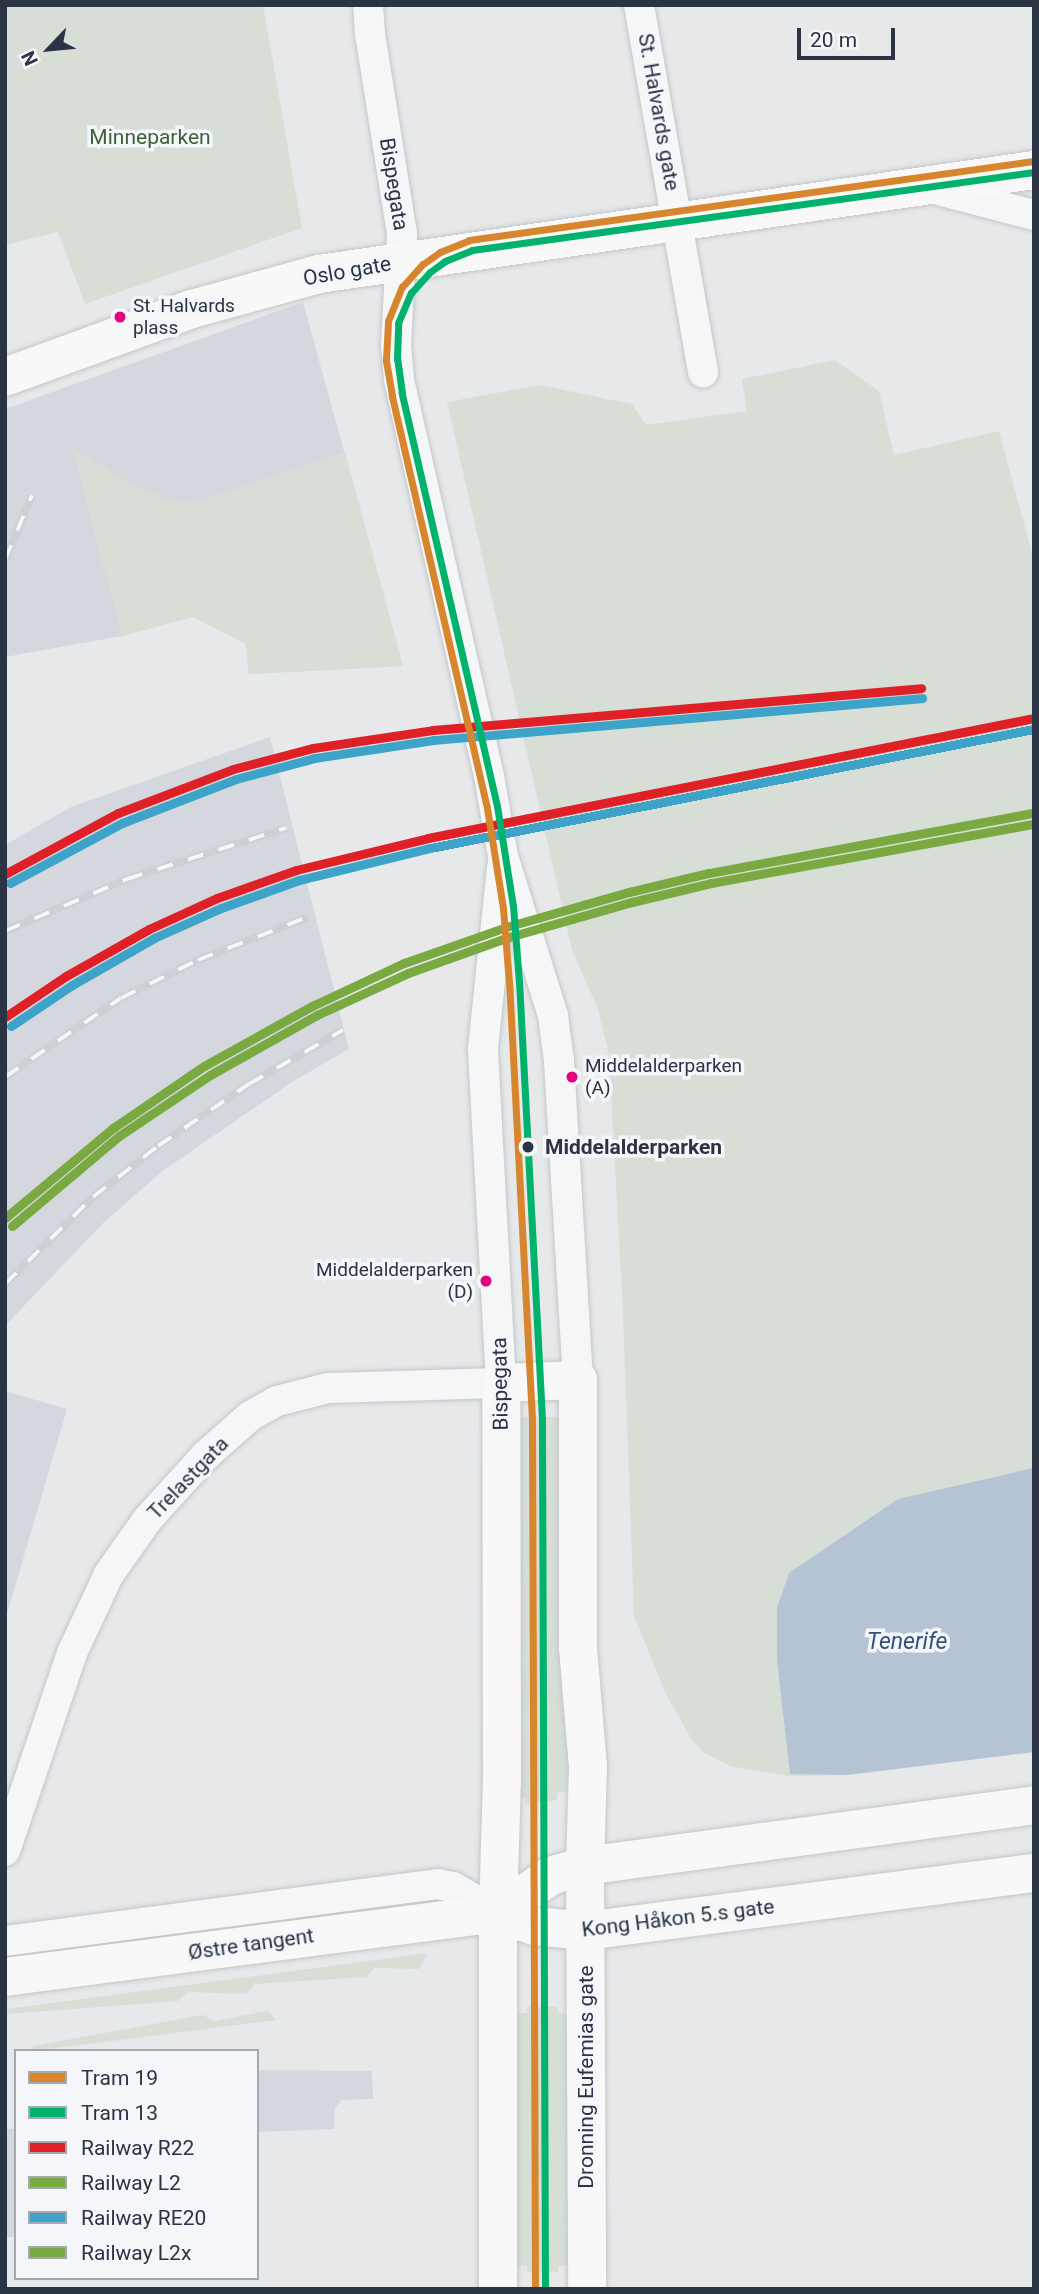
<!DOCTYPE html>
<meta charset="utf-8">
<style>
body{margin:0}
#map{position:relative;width:1039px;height:2294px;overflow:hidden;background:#e6e8ea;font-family:Roboto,sans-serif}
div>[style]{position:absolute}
.built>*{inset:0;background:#d4d7dd;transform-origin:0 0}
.green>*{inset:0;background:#d6ded6}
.water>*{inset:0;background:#b4c4d5}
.roads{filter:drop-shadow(0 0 2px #c4c6c8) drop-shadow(0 0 2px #c4c6c8)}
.street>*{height:30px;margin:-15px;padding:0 15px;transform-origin:15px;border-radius:15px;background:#f5f6f7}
.secondary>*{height:38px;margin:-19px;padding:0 19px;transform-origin:19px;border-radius:19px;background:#f8f8f8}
.highway>*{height:38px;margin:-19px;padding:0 19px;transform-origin:19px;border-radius:19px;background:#f8f8f8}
.rail>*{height:8px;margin-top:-4px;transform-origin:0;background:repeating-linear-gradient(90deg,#f4f6f9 0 16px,#cecfd2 0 32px);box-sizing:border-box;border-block:2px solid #cecfd2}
.rail-1>*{height:9px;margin:-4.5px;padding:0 4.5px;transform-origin:4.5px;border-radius:4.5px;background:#df2027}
.rail-2>*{height:9px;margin:-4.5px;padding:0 4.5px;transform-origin:4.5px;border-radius:4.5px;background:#79a940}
.rail-3>*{height:9px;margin:-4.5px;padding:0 4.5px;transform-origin:4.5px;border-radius:4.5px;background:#3ea3c9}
.rail-4>*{height:9px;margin:-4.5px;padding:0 4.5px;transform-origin:4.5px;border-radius:4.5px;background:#79a940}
.tram-1>*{height:7px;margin:-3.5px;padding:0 3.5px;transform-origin:3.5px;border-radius:3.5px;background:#d8862e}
.tram-2>*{height:7px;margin:-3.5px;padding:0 3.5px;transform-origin:3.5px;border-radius:3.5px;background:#00b26b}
.dots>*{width:19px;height:19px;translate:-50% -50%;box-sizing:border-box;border:4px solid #f4f6f9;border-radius:50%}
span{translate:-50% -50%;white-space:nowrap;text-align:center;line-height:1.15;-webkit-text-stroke:7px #f4f6f9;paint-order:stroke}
.bus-label{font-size:19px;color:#2b3445}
.left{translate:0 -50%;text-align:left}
.right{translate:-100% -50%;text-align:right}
.street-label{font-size:21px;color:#2b3445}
.park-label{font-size:21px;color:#3f6138}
.stop-label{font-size:21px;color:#2b3445;font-weight:700}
.water-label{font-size:23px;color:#34527a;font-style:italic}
.frame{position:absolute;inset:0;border:7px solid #2b3445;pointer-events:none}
.legend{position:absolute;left:14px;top:2049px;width:245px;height:231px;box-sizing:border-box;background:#f4f6f9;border:2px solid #a4a8b1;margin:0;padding:9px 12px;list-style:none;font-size:21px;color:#2b3445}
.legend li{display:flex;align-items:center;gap:14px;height:35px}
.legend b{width:35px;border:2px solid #a4a8b1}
.north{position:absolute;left:14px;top:14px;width:70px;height:70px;-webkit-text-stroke:5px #f4f6f9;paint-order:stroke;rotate:244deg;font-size:19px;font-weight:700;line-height:28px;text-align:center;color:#2b3445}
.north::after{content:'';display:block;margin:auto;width:24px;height:32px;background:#2b3445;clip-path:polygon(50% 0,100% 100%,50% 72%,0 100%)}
.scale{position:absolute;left:797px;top:28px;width:98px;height:32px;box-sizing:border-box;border:4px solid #2b3445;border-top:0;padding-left:9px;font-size:21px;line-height:24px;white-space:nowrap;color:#2b3445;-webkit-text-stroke:5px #f4f6f9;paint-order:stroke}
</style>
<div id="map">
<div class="built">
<div style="clip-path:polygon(303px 302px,403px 666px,249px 674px,246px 644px,193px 617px,122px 636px,5px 657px,5px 409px)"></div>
<div style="clip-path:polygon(270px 737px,349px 1049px,292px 1082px,164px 1170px,104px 1222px,5px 1326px,5px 845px,71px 807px)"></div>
<div style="clip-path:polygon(5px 1391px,67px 1409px,5px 1621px)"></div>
<div style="clip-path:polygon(257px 2070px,372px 2071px,373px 2099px,341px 2100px,335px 2108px,334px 2129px,257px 2132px)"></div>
<div style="left:5px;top:2129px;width:11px;height:108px"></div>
</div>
<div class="green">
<div style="clip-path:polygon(5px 5px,263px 5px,302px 228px,85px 304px,58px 232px,5px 245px)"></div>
<div style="clip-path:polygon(835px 360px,879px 391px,894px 455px,999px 431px,1034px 561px,1034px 1752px,847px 1775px,790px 1776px,730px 1766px,704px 1753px,692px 1740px,666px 1694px,634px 1616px,623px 1312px,609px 1055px,598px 1009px,572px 950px,447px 402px,540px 385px,632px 404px,646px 425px,747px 411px,742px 379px)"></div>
<div style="clip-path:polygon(72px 448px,132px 484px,166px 499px,187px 503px,216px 496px,345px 452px,403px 666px,249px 674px,246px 644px,193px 617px,122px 636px)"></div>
<div style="clip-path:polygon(512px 1417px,563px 1417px,577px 1791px,557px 1793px,557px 1800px,525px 1804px,525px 1798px,512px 1799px)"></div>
<div style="clip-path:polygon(428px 1953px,419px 1969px,374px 1968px,367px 1977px,255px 1984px,246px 1994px,188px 1992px,178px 2001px,6px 2014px,7px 2009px)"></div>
<div style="clip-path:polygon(527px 2007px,557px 2007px,558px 2013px,571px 2013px,571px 2266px,558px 2266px,558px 2272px,527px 2272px,527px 2266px,513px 2266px,513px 2013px,527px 2013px)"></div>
<div style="clip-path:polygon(268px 2011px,276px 2020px,33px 2051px,33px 2046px,203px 2015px,214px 2021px)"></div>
</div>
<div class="water">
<div style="clip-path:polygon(1034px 1468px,1034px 1752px,847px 1775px,790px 1774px,777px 1660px,777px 1608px,789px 1573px,898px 1499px)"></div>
</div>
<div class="roads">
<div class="street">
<div style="left:368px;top:5px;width:29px;rotate:86deg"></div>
<div style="left:370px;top:34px;width:203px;rotate:80.9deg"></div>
<div style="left:402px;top:234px;width:111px;rotate:93.1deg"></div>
<div style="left:396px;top:345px;width:35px;rotate:85deg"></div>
<div style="left:399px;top:380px;width:406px;rotate:77.2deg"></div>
<div style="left:489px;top:776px;width:81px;rotate:80.1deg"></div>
<div style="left:503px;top:856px;width:168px;rotate:72.6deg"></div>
<div style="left:553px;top:1016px;width:45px;rotate:82.4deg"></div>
<div style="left:559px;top:1061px;width:320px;rotate:86.6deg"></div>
<div style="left:639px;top:5px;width:373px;rotate:80.1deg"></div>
<div style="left:931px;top:188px;width:106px;rotate:14.7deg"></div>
<div style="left:5px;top:1851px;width:209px;rotate:-71.3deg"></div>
<div style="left:72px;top:1653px;width:87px;rotate:-64.9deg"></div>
<div style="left:109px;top:1574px;width:66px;rotate:-54.9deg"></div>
<div style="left:147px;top:1520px;width:86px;rotate:-47.8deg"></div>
<div style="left:205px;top:1456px;width:60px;rotate:-41.6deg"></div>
<div style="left:250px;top:1416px;width:31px;rotate:-29deg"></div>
<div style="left:277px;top:1401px;width:53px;rotate:-14.3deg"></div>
<div style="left:328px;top:1388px;width:173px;rotate:-1.7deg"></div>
<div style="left:501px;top:1383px;width:335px;rotate:-93.1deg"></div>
<div style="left:483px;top:1048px;width:182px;rotate:-84deg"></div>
<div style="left:5px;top:1941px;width:436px;rotate:-7.5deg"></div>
<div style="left:437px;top:1884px;width:16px;rotate:11deg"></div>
<div style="left:453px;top:1887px;width:52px;rotate:30deg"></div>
</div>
<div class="secondary">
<div style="left:5px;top:377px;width:199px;rotate:-20deg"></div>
<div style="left:192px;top:309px;width:132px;rotate:-15.4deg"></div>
<div style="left:319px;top:274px;width:723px;rotate:-8.28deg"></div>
<div style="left:498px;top:1913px;width:131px;rotate:-88.3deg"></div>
<div style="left:502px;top:1782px;width:399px;rotate:-90.1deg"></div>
<div style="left:501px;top:1383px;width:77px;rotate:-2.2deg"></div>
<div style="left:578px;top:1380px;width:268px;rotate:90deg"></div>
<div style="left:578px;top:1648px;width:118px;rotate:85.2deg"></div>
<div style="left:588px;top:1766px;width:100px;rotate:91.7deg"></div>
</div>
<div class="highway">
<div style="left:585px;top:1866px;width:423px;rotate:89.7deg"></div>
<div style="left:498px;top:1913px;width:64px;rotate:-35.4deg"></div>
<div style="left:550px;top:1876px;width:36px;rotate:-16deg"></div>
<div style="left:585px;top:1866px;width:453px;rotate:-7.7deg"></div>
<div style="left:5px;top:1977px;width:497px;rotate:-7.4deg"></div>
<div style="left:498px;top:1913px;width:38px;rotate:20deg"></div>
<div style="left:534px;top:1926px;width:52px;rotate:5.5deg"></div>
<div style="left:586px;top:1931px;width:452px;rotate:-7.4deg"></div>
<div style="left:498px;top:2289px;width:376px;rotate:-90deg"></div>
</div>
</div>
<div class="rail">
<div style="left:5px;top:560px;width:70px;rotate:-67.4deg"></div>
<div style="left:5px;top:931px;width:133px;rotate:-23.1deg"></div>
<div style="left:127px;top:879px;width:167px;rotate:-17.8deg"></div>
<div style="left:5px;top:1077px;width:140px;rotate:-34.3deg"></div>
<div style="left:121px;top:998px;width:86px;rotate:-26.3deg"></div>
<div style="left:198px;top:960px;width:118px;rotate:-21.4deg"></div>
<div style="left:5px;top:1284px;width:124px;rotate:-44.7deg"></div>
<div style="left:93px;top:1197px;width:83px;rotate:-38.1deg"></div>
<div style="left:158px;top:1146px;width:110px;rotate:-34.3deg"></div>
<div style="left:249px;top:1084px;width:108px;rotate:-29.9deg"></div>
</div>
<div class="rail-1">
<div style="left:5px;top:874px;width:128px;rotate:-28.4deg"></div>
<div style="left:118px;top:813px;width:123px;rotate:-20.9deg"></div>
<div style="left:233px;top:769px;width:83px;rotate:-14.7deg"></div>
<div style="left:313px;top:748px;width:121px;rotate:-8.5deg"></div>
<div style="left:433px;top:730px;width:490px;rotate:-4.9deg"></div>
<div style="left:5px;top:1017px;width:73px;rotate:-33.9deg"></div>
<div style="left:66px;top:976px;width:95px;rotate:-29.5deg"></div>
<div style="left:149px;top:929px;width:75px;rotate:-24.5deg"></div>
<div style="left:217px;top:898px;width:84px;rotate:-19.5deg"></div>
<div style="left:296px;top:870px;width:136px;rotate:-13.6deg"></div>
<div style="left:428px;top:838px;width:618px;rotate:-11.2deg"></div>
</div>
<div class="rail-2">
<div style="left:5px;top:1218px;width:141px;rotate:-39.8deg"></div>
<div style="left:113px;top:1128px;width:110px;rotate:-34.3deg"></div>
<div style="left:204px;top:1066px;width:124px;rotate:-29.1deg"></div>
<div style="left:312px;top:1006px;width:102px;rotate:-25.1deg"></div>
<div style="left:404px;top:963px;width:108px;rotate:-19.4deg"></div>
<div style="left:506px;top:927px;width:128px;rotate:-15.9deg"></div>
<div style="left:629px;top:892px;width:82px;rotate:-13.4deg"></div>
<div style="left:709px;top:873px;width:330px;rotate:-10.5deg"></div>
</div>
<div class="rail-3">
<div style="left:10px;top:883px;width:127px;rotate:-28.2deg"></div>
<div style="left:122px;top:823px;width:122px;rotate:-21.1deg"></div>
<div style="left:236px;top:779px;width:82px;rotate:-14.9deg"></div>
<div style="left:315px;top:758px;width:120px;rotate:-8.6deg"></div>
<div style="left:434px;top:740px;width:490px;rotate:-4.9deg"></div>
<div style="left:11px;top:1026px;width:73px;rotate:-33.9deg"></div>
<div style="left:72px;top:985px;width:95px;rotate:-29.8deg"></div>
<div style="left:154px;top:938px;width:73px;rotate:-24.1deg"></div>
<div style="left:221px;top:908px;width:83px;rotate:-19.7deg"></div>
<div style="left:299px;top:880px;width:135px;rotate:-13.7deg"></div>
<div style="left:430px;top:848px;width:616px;rotate:-11.15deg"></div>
</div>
<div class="rail-4">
<div style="left:12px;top:1226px;width:140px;rotate:-40.1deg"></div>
<div style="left:119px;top:1136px;width:110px;rotate:-33.8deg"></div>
<div style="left:210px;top:1075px;width:123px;rotate:-29.3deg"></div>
<div style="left:317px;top:1015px;width:100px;rotate:-24.8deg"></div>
<div style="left:408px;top:973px;width:107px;rotate:-19.6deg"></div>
<div style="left:509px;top:937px;width:128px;rotate:-15.9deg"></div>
<div style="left:632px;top:902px;width:81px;rotate:-13.5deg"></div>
<div style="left:711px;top:883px;width:328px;rotate:-10.4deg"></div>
</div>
<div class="tram-1">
<div style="left:535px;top:2289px;width:870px;rotate:-90.2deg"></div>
<div style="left:532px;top:1419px;width:437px;rotate:-93deg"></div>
<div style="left:509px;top:983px;width:75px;rotate:-94.6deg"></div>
<div style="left:503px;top:908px;width:101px;rotate:-99.1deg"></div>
<div style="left:487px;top:808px;width:424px;rotate:-103deg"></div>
<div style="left:392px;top:395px;width:36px;rotate:-100deg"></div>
<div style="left:386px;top:360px;width:39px;rotate:-87deg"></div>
<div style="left:388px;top:321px;width:37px;rotate:-68deg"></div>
<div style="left:402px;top:287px;width:31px;rotate:-48deg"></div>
<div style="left:423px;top:264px;width:21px;rotate:-35deg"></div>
<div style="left:440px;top:252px;width:31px;rotate:-22deg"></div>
<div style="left:469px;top:240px;width:570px;rotate:-7.96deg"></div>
</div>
<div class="tram-2">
<div style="left:545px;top:2289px;width:870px;rotate:-90.2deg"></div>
<div style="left:542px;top:1419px;width:438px;rotate:-93deg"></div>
<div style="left:519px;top:982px;width:76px;rotate:-94.5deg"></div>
<div style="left:513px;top:906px;width:101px;rotate:-99.1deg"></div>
<div style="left:497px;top:806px;width:424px;rotate:-103deg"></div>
<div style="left:402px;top:393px;width:34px;rotate:-98deg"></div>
<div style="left:397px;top:359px;width:36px;rotate:-88deg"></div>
<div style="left:398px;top:323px;width:33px;rotate:-67deg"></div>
<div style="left:411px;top:293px;width:28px;rotate:-48deg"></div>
<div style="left:430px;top:272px;width:19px;rotate:-36deg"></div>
<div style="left:445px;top:261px;width:29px;rotate:-22deg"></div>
<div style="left:472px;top:250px;width:567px;rotate:-7.9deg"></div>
</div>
<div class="dots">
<div style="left:120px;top:317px;background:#e5007d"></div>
<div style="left:572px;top:1077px;background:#e5007d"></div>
<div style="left:528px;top:1147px;background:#2b3445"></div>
<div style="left:486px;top:1281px;background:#e5007d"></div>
</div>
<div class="bus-label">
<span class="left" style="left:133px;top:317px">St. Halvards<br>plass</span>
<span class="left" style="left:585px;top:1077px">Middelalderparken<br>(A)</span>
<span class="right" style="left:473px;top:1281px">Middelalderparken<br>(D)</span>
</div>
<div class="street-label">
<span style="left:659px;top:112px;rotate:80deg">St. Halvards gate</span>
<span style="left:394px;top:184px;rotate:81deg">Bispegata</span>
<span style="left:347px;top:271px;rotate:-10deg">Oslo gate</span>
<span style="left:500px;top:1384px;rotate:-91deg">Bispegata</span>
<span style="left:188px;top:1478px;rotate:-46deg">Trelastgata</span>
<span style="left:678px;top:1918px;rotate:-7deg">Kong Håkon 5.s gate</span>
<span style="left:251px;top:1944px;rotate:-8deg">Østre tangent</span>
<span style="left:586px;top:2077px;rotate:-90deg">Dronning Eufemias gate</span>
</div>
<div class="park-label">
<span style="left:150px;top:137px">Minneparken</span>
</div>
<div class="stop-label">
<span class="left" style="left:545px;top:1147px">Middelalderparken</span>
</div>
<div class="water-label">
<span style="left:907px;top:1642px">Tenerife</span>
</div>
<div class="frame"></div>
<ul class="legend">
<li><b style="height:9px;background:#d8862e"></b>Tram 19</li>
<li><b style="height:9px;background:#00b26b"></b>Tram 13</li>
<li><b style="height:9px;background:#df2027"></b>Railway R22</li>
<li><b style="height:9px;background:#79a940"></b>Railway L2</li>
<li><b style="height:9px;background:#3ea3c9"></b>Railway RE20</li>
<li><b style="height:9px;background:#79a940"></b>Railway L2x</li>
</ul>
<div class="north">N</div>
<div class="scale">20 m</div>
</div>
